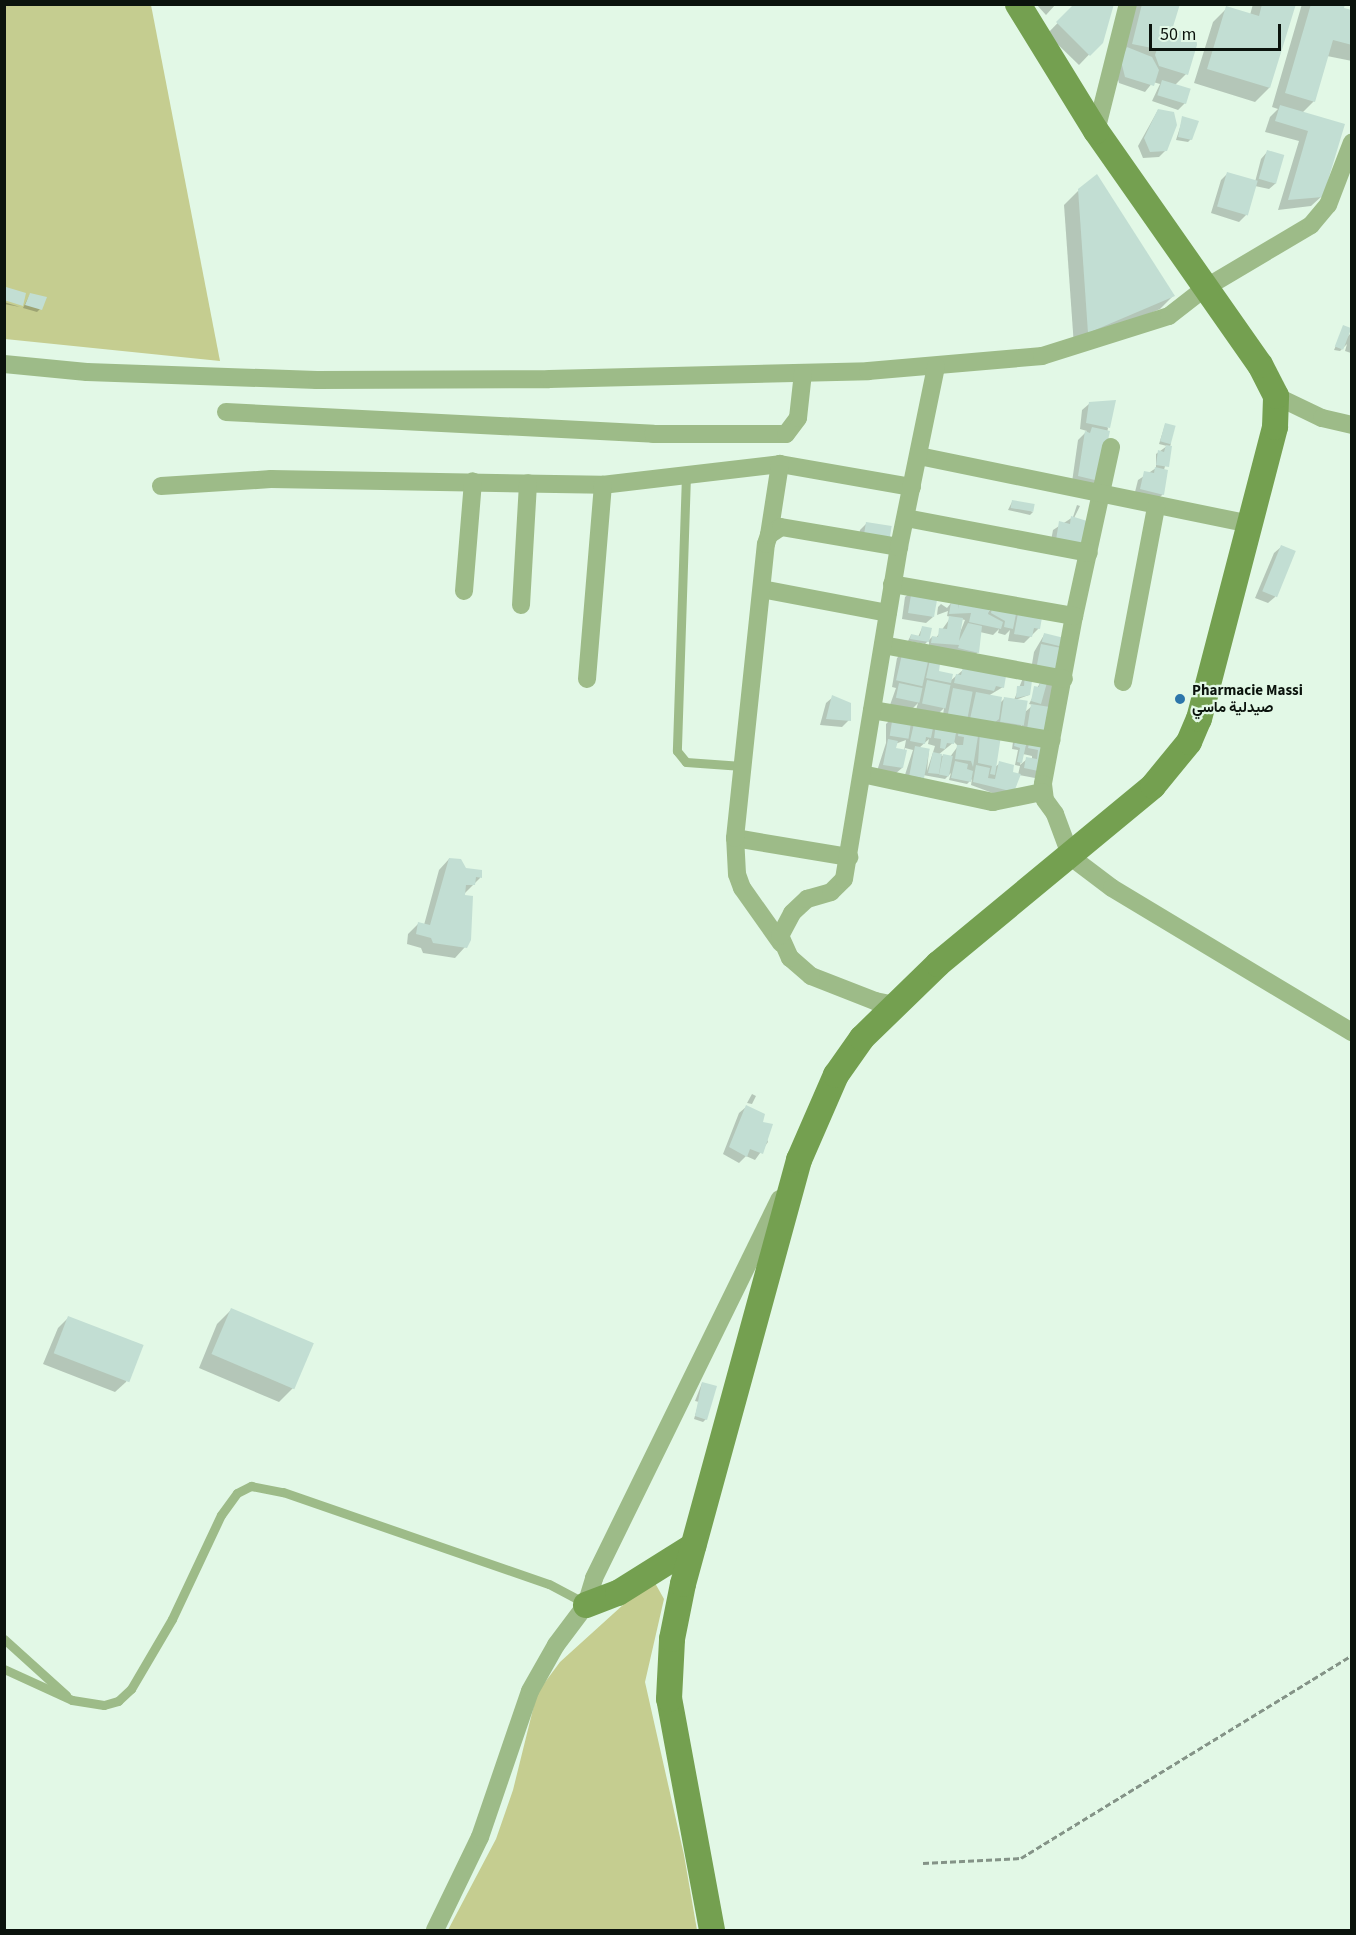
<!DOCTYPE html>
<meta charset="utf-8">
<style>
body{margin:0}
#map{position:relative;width:1356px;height:1935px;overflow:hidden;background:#e2f8e6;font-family:"Source Sans 3",Vazirmatn,sans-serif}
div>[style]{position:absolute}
.green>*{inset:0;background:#c5cd90}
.shadow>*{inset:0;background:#0003}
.building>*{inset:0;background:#c2ded3;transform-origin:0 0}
.path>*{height:3px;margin-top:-1.5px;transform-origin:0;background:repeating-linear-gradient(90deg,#849387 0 6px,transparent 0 9px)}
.lane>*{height:9px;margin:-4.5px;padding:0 4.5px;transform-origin:4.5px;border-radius:4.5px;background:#9dbb88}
.street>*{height:18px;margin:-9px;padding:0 9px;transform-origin:9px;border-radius:9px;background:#9dbb88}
.secondary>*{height:26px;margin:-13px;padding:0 13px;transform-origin:13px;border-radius:13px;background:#74a050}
.dots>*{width:16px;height:16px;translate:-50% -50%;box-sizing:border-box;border:3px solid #e2f8e6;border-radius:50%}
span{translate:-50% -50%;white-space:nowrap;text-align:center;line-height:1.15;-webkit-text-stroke:4.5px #e2f8e6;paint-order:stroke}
.poi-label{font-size:15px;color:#0b130d;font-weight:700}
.left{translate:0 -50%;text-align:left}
.frame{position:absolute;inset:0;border:6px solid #0b130d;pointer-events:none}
.scale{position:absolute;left:1149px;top:24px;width:132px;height:27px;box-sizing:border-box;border:3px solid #0b130d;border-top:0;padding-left:8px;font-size:18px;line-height:21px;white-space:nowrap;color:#0b130d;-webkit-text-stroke:4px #e2f8e6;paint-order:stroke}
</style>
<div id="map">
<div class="green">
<div style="clip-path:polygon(5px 5px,151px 5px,220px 361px,5px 339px)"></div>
<div style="clip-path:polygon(655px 1583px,664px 1599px,645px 1682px,684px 1855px,697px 1930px,448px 1930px,496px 1839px,513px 1790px,537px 1693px,560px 1662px,645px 1585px)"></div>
</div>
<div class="shadow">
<div style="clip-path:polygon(1036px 4px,1056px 4px,1046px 15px)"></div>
<div style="clip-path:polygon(1076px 4px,1101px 42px,1079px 65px,1047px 34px)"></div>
<div style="clip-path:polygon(1133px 4px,1179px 4px,1170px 31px,1186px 74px,1174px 86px,1185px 103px,1178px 110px,1152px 101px,1160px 84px,1153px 82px,1145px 92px,1119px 83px,1115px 69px)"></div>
<div style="clip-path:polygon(1253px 4px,1294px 4px,1269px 88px,1255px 102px,1194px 83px,1213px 22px,1227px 8px,1250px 15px)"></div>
<div style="clip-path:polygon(1302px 4px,1344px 4px,1342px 9px,1352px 12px,1352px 61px,1327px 56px,1314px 101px,1302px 113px,1343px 125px,1322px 196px,1311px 206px,1278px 210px,1299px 141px,1265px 132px,1270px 117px,1278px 109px,1272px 107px)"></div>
<div style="clip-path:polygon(1158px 110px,1166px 150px,1159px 157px,1143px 158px,1138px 146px)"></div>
<div style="clip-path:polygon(1183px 118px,1191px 139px,1188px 142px,1176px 140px)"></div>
<div style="clip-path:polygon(1267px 152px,1276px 183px,1269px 189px,1255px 186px,1246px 215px,1239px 222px,1211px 213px,1221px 180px,1227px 174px,1255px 182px,1261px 159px)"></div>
<div style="clip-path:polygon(1079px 190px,1174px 295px,1160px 309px,1074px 346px,1064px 205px)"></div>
<div style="clip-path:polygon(30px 294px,40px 309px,37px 312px,23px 308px)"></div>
<div style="clip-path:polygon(4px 302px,20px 307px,4px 304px)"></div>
<div style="clip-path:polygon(1344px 327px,1347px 337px,1352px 332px,1351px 353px,1345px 351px,1347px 344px,1340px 351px,1334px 350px)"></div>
<div style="clip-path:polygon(1089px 404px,1108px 428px,1098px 480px,1091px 487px,1072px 482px,1078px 440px,1087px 431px,1080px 429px,1082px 410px)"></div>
<div style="clip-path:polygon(1165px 425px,1171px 443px,1164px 470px,1163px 494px,1156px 501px,1134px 496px,1138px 480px,1156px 468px,1156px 454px,1167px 446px,1159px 444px)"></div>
<div style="clip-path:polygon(1012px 502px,1033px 512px,1030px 515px,1008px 510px)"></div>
<div style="clip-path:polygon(1077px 505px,1080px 506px,1074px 518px,1075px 551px,1050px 546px,1053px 530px,1073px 517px)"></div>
<div style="clip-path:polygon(866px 524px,890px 528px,858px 542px,860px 530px)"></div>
<div style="clip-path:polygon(1281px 547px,1275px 597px,1268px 603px,1255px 598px,1274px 553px)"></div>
<div style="clip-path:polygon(912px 591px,933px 617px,926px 623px,902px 619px,905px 597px)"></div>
<div style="clip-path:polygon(evenodd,951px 603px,966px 604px,987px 613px,994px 606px,1019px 610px,1039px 628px,1024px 643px,1008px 641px,1010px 630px,1005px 635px,998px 633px,999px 629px,993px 635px,980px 632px,978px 652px,971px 659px,929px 646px,929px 640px,925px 644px,908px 641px,911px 635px,918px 637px,922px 628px,928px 641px,932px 637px,936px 638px,951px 617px,947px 616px,948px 611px,937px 615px,938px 607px,941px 604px,947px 608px,951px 603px,961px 619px,965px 620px,959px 635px,961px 619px)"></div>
<div style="clip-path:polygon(evenodd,1044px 635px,1067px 640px,1061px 671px,1054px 677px,1031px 673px,1029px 695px,1015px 700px,1026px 702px,1024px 713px,1033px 705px,1029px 704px,1042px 679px,1046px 684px,1050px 680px,1059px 682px,1050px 709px,1048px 735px,1041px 742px,1047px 743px,1042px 771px,1035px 778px,1019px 775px,1006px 798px,971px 785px,972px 779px,967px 784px,949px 780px,951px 773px,945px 779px,923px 775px,916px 784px,903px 781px,913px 750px,905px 748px,902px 768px,895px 774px,877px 771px,886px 743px,886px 724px,893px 717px,910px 719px,909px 726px,915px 721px,933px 724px,931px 730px,937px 725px,956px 728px,955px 734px,960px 729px,999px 737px,994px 768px,1000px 763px,1013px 766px,1011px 773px,1018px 775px,1020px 766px,1015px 765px,1018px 750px,1012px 749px,1013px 742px,1020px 740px,1022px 725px,1015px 733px,994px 729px,995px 721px,986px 729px,964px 726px,965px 720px,961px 725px,942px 722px,944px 708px,937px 715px,916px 710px,918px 703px,912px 709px,890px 705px,896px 688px,892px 687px,897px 658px,904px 652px,927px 657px,926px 662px,931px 657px,939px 659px,937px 672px,951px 676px,949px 682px,970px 664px,1005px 672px,1003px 687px,988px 696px,1001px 698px,1000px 703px,1005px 698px,1014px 700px,1023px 678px,1030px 676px,1034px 652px,1044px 635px,1026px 738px,1031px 740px,1024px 747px,1026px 738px,1044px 635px,929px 739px,928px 744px,935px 746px,927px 771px,929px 750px,919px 748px,929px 739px,1044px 635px,906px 740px,904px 751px,895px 749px,895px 744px,906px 740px,1044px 635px,954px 742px,958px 746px,950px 757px,938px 755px,954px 742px,1044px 635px,1023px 754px,1032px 756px,1032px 760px,1027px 759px,1020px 765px,1023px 754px)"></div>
<div style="clip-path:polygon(833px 697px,849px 720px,842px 727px,820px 725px,826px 703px)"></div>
<div style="clip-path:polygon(449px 859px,465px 869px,481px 871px,480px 878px,464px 894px,465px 947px,455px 958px,423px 953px,421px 948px,407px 944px,408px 934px,418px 924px,424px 925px,439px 870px)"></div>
<div style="clip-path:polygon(752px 1094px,756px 1096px,752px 1104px,747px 1103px)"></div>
<div style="clip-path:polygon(746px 1107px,761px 1123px,768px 1142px,755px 1160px,746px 1156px,739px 1163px,723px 1154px,739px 1113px)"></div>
<div style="clip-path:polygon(231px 1310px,293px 1388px,279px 1402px,199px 1368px,217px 1324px)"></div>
<div style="clip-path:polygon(68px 1318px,142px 1345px,126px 1382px,115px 1392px,43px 1364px,58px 1328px)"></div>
<div style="clip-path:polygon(702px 1383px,706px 1419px,703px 1422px,694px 1419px,699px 1402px,695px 1401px)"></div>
</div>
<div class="building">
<div style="clip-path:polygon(1074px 4px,1114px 4px,1103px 43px,1090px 56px,1056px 22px)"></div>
<div style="clip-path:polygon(1142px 4px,1180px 4px,1172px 30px,1196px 33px,1197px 45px,1188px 75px,1159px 66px,1155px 55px,1157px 49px,1132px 44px)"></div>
<div style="clip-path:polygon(1262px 4px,1296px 4px,1270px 88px,1207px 69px,1226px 6px,1259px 16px)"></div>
<div style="clip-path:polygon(1311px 4px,1345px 4px,1344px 8px,1352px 10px,1352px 45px,1333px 40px,1315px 102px,1285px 93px)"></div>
<div style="clip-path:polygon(1127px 47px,1152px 57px,1159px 70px,1154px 86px,1125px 77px,1121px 61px)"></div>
<div style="left:1162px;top:80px;width:30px;height:16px;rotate:17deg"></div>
<div style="clip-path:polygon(1280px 105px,1345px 124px,1323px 197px,1288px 200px,1308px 131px,1275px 121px)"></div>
<div style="clip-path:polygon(1158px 109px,1174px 112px,1177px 125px,1167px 151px,1150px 152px,1144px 138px)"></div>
<div style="clip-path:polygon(1182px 116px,1199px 121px,1192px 140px,1178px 137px)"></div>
<div style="left:1267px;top:150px;width:18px;height:30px;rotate:16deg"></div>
<div style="left:1227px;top:172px;width:32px;height:36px;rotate:16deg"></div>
<div style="clip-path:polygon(1097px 174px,1175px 296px,1088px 333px,1078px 189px)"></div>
<div style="clip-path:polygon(6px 287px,26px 293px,23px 306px,4px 300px)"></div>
<div style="clip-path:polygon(30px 293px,47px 297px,42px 310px,25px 305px)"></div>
<div style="left:1343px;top:325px;width:9px;height:23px;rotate:21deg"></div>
<div style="clip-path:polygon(1116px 400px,1110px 428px,1086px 423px,1089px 402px)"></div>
<div style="left:1165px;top:423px;width:11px;height:19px;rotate:15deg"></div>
<div style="clip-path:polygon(1092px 427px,1110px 431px,1099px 481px,1078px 476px,1085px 431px,1090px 433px)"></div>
<div style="clip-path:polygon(1166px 445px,1172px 446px,1169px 467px,1156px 465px,1158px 450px,1164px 452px)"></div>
<div style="clip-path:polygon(1155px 467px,1168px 470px,1164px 495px,1140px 489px,1144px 471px,1154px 473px)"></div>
<div style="left:1012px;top:500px;width:23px;height:8px;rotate:10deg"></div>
<div style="clip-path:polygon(1071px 516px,1087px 521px,1083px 545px,1056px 540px,1059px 521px,1070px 524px)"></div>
<div style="left:866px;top:522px;width:26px;height:13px;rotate:9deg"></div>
<div style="left:1281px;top:545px;width:16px;height:50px;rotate:22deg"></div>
<div style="clip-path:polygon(912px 589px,937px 600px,934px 617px,908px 613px)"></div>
<div style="clip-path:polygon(959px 601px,991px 604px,988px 614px,1003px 622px,1001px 629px,969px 622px,971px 613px,949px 614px,951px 602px,958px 603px,958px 609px)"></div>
<div style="clip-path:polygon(993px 604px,1017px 609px,1013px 629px,1004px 627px,1005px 621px,991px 613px)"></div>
<div style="clip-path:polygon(1019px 608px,1043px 612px,1040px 629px,1034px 628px,1032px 637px,1014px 634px)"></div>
<div style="clip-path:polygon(949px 616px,963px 618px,959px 641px,968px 623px,982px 626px,979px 653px,958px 648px,959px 645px,931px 643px,932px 636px,938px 637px,939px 628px,947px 629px)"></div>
<div style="clip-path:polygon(922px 626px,932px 628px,929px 642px,910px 639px,911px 634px,920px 636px)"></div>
<div style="left:1044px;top:633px;width:25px;height:9px;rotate:14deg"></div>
<div style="left:1041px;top:644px;width:26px;height:24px;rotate:11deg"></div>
<div style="left:903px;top:650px;width:27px;height:31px;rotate:13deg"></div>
<div style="clip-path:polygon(931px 655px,941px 657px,939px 671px,953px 674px,951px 683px,926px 678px)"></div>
<div style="clip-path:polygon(963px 667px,1007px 670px,1004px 688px,996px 686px,994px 691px,954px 683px,956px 674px,961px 675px)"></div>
<div style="clip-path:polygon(1025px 673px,1033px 674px,1030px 695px,1016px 698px,1017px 686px,1024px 686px)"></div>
<div style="clip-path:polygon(1041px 677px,1048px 679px,1041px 704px,1031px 701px,1034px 686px,1039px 687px)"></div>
<div style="left:927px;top:680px;width:24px;height:24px;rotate:12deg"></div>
<div style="left:899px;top:683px;width:24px;height:15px;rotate:12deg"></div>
<div style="left:953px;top:688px;width:20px;height:27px;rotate:11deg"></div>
<div style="clip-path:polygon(976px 692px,1002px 697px,999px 719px,994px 723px,970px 719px)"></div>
<div style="clip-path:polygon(832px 695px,851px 703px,851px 721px,826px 719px)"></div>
<div style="left:1004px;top:697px;width:24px;height:25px;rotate:9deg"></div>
<div style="left:1031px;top:704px;width:24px;height:27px;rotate:9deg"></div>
<div style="left:893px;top:715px;width:19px;height:21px;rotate:9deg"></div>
<div style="clip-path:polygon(915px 719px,934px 723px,931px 738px,926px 737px,925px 744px,910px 741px)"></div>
<div style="clip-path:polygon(936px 723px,957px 727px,954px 744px,947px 743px,945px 749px,940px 748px,941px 739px,934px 738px)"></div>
<div style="clip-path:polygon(959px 727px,979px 730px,973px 767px,971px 761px,955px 759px,957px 745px,963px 745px,964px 737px,958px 736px)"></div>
<div style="clip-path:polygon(980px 731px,1001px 736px,995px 775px,990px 774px,992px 766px,978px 763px)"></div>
<div style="clip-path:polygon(1016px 737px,1027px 740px,1022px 763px,1017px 762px,1020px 748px,1014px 746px)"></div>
<div style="clip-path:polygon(888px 739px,898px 741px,896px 748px,907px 750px,903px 768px,883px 765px)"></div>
<div style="clip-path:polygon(1030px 739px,1049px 742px,1043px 772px,1024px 768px,1026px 757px,1037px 759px,1038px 750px,1028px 748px)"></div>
<div style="left:915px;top:746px;width:15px;height:30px;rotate:11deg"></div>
<div style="clip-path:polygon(933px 752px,942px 754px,939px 774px,928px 773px)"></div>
<div style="left:943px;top:754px;width:10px;height:21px;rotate:11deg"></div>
<div style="clip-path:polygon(955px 761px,968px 764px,967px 769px,973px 771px,971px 782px,951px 778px)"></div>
<div style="clip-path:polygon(999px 761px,1014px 765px,1013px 772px,1021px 774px,1014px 792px,973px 782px,976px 765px,990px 768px,988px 778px,995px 779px)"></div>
<div style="clip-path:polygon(449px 858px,461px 859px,466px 868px,482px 870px,482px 878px,476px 877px,475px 885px,466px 885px,465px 895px,473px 896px,471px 940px,467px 948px,433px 943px,431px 938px,416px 934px,418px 922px,430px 925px)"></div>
<div style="clip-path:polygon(746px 1105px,765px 1114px,763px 1122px,773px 1124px,763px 1154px,750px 1149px,747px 1157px,729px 1147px)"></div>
<div style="left:231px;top:1308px;width:90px;height:50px;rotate:23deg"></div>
<div style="left:68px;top:1316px;width:81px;height:40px;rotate:21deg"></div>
<div style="clip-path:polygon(702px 1382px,717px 1386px,707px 1420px,695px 1416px)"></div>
</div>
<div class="path">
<div style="left:923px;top:1863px;width:98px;rotate:-2.9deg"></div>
<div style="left:1021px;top:1858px;width:388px;rotate:-31.5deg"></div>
</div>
<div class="lane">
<div style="left:686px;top:475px;width:276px;rotate:91.9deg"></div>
<div style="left:677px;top:751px;width:14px;rotate:51deg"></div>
<div style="left:686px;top:762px;width:56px;rotate:4.1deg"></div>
<div style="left:4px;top:1639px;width:84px;rotate:42.1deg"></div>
<div style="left:4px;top:1669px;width:75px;rotate:24.5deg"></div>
<div style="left:72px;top:1700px;width:32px;rotate:9deg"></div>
<div style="left:104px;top:1705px;width:15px;rotate:-16deg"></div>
<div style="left:118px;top:1701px;width:18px;rotate:-43deg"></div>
<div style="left:131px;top:1689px;width:81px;rotate:-59.6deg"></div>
<div style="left:172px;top:1619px;width:115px;rotate:-64.8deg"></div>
<div style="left:221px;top:1515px;width:27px;rotate:-54deg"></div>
<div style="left:237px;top:1493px;width:16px;rotate:-27deg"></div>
<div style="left:251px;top:1486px;width:33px;rotate:11deg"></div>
<div style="left:283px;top:1492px;width:281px;rotate:19.1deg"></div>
<div style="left:549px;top:1584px;width:40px;rotate:28deg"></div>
</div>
<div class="street">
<div style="left:1096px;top:131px;width:131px;rotate:-75.9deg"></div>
<div style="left:4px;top:364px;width:83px;rotate:5.5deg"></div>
<div style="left:87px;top:372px;width:230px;rotate:2deg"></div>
<div style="left:317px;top:380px;width:232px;rotate:-0.2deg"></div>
<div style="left:549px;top:379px;width:319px;rotate:-1.4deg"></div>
<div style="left:868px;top:371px;width:175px;rotate:-4.9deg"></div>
<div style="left:1042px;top:356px;width:133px;rotate:-17.5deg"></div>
<div style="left:1169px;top:316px;width:46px;rotate:-37.9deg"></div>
<div style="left:1205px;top:288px;width:123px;rotate:-30.7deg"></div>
<div style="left:1311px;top:225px;width:26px;rotate:-50deg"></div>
<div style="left:1328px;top:205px;width:67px;rotate:-69.1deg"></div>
<div style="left:1276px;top:396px;width:51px;rotate:25.6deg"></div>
<div style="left:1322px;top:418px;width:31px;rotate:13deg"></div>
<div style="left:226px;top:412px;width:428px;rotate:2.9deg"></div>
<div style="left:653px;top:434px;width:133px"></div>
<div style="left:786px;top:434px;width:20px;rotate:-53deg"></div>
<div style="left:798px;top:418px;width:45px;rotate:-83.7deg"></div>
<div style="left:1111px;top:447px;width:173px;rotate:102.3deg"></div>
<div style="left:1074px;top:616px;width:171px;rotate:100.5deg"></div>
<div style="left:1043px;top:784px;width:16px;rotate:83deg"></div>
<div style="left:1045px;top:800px;width:17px;rotate:54deg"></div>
<div style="left:1055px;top:814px;width:46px;rotate:69.6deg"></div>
<div style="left:1071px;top:857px;width:51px;rotate:37.1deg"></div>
<div style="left:1112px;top:888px;width:280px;rotate:31deg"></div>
<div style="left:919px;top:456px;width:339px;rotate:11.6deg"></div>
<div style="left:161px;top:486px;width:110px;rotate:-3.6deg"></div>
<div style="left:271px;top:479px;width:331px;rotate:1deg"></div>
<div style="left:602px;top:485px;width:179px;rotate:-6.7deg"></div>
<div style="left:780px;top:464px;width:134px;rotate:9.9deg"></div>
<div style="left:906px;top:518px;width:186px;rotate:10.8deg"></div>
<div style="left:769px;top:535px;width:72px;rotate:-81.2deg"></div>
<div style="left:892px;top:584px;width:185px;rotate:10deg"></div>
<div style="left:762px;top:589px;width:128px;rotate:10.8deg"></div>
<div style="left:464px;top:591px;width:110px;rotate:-85.3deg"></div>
<div style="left:521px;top:605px;width:122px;rotate:-86.7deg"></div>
<div style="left:883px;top:645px;width:184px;rotate:10.6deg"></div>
<div style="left:587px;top:679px;width:195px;rotate:-85.3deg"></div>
<div style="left:1123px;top:682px;width:178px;rotate:-79.3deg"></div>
<div style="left:872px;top:710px;width:182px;rotate:9.5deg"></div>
<div style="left:862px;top:774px;width:134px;rotate:12.1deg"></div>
<div style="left:993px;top:802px;width:50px;rotate:-11.5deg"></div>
<div style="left:735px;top:838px;width:116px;rotate:9.5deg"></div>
<div style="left:781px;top:943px;width:67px;rotate:-125.3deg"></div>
<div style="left:742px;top:888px;width:15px;rotate:-110deg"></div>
<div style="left:737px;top:874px;width:36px;rotate:-93deg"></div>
<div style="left:735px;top:838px;width:296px;rotate:-84deg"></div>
<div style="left:766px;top:544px;width:9px;rotate:-72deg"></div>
<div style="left:769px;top:535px;width:14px;rotate:-34deg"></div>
<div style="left:781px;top:527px;width:120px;rotate:9.6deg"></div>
<div style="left:895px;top:1005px;width:20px;rotate:-169deg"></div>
<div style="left:875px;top:1001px;width:69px;rotate:-158.7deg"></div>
<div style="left:811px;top:976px;width:28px;rotate:-139deg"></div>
<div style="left:790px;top:958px;width:24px;rotate:-114deg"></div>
<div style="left:780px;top:936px;width:26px;rotate:-62deg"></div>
<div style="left:792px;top:913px;width:21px;rotate:-43deg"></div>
<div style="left:807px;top:899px;width:25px;rotate:-16deg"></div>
<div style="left:831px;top:892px;width:18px;rotate:-45deg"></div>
<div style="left:844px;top:879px;width:337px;rotate:-80.6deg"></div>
<div style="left:899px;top:547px;width:184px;rotate:-78.4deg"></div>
<div style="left:435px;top:1930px;width:103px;rotate:-64.2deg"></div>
<div style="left:480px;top:1837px;width:154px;rotate:-71.1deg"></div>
<div style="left:530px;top:1691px;width:53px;rotate:-60.5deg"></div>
<div style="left:556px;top:1645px;width:50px;rotate:-53.1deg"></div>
<div style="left:586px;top:1605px;width:28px;rotate:-73deg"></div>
<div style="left:594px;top:1578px;width:422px;rotate:-63.9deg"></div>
</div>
<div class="secondary">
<div style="left:586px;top:1605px;width:34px;rotate:-21deg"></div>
<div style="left:618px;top:1593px;width:89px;rotate:-32.1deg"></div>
<div style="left:712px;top:1930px;width:235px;rotate:-100.5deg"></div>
<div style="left:669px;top:1699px;width:60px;rotate:-87.1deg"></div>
<div style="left:672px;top:1639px;width:56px;rotate:-78.7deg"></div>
<div style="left:683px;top:1584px;width:440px;rotate:-74.7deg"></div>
<div style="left:799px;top:1160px;width:93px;rotate:-66.5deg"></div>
<div style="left:836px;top:1075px;width:45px;rotate:-54.9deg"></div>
<div style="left:862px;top:1038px;width:106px;rotate:-44.2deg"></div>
<div style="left:938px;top:964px;width:279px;rotate:-39.6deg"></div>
<div style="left:1153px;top:786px;width:57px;rotate:-50.7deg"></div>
<div style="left:1189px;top:742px;width:25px;rotate:-67deg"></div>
<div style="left:1199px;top:719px;width:302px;rotate:-75.4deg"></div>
<div style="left:1275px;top:427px;width:31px;rotate:-88deg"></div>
<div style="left:1276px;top:396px;width:35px;rotate:-117deg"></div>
<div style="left:1260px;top:365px;width:286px;rotate:-125deg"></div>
<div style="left:1096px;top:131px;width:149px;rotate:-121.6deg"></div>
</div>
<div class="dots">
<div style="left:1180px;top:699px;background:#2c76aa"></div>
</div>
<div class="poi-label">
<span class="left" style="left:1192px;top:699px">Pharmacie Massi<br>صيدلية ماسي</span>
</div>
<div class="frame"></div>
<div class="scale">50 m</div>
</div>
